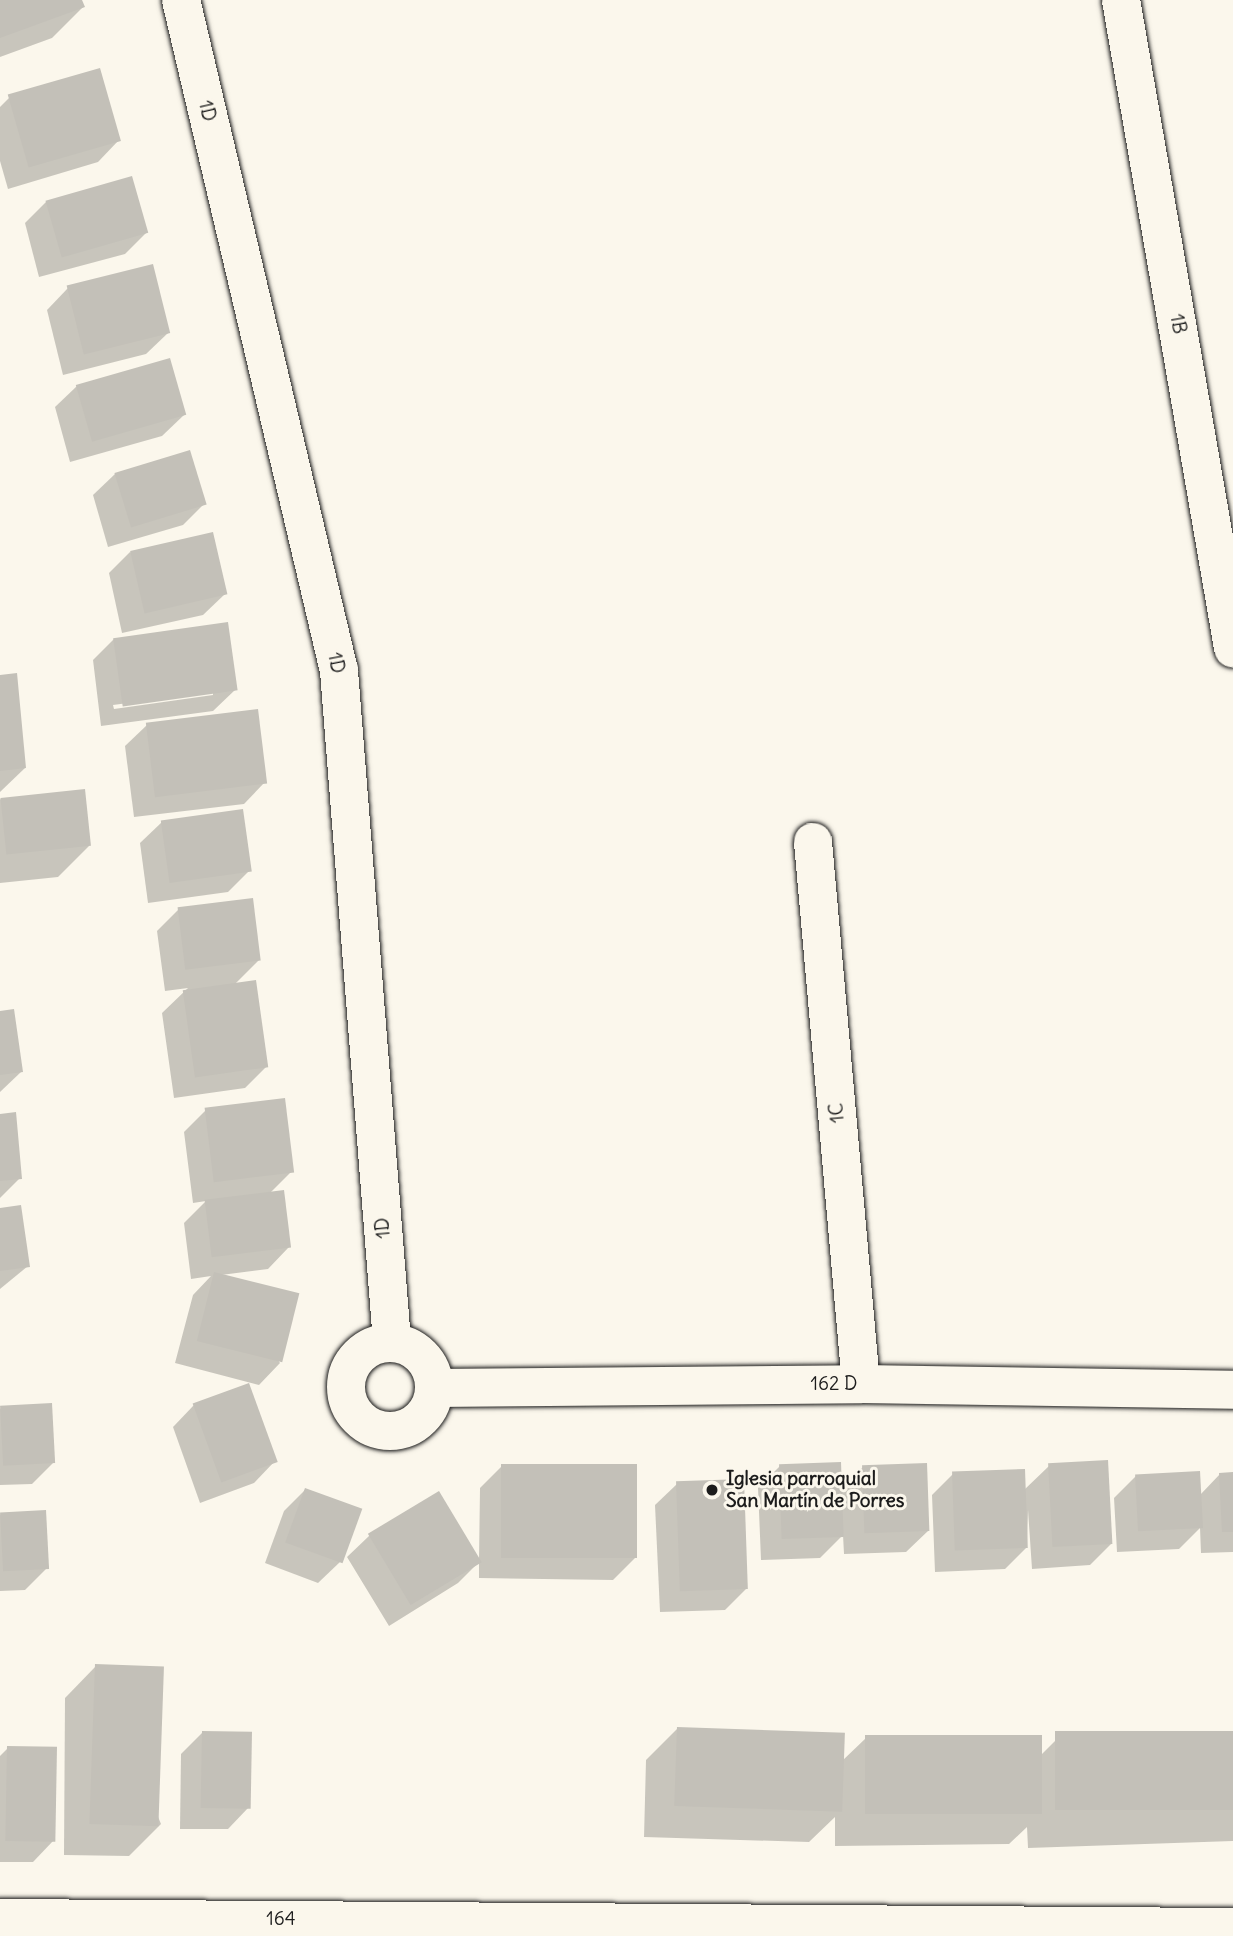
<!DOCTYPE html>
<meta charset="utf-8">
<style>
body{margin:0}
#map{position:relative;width:1233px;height:1936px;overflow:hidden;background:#fbf7ec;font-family:Delius,sans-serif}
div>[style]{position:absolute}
.shadow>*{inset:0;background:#0003}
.building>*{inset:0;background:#c3c0b8;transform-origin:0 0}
.roads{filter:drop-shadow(0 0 2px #1c1c1c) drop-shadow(0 0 2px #1c1c1c)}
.minor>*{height:38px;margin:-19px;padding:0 19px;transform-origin:19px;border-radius:19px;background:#fbf7ec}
.minor>.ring{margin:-19px;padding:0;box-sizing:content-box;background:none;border:38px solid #fbf7ec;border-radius:50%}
.dots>*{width:19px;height:19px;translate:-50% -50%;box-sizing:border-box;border:4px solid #fbf7ec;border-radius:50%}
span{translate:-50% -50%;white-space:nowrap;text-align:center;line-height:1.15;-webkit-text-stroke:6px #fbf7ec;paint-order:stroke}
.street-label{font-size:19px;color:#1c1c1c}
.poi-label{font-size:19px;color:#1c1c1c;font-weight:700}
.left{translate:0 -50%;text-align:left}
</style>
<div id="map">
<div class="shadow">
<div style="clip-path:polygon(0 0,80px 0,83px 7px,52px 38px,0 57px)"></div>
<div style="clip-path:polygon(9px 98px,119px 140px,98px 162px,8px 189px,0 161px,0 107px)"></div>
<div style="clip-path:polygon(46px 202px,146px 233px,125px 254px,39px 277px,25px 223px)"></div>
<div style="clip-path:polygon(68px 288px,168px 333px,146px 354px,63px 375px,47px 310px)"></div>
<div style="clip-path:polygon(77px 386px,184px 415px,162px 436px,70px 462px,55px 407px)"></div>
<div style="clip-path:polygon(115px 474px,205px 503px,183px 525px,108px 547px,93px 495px)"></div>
<div style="clip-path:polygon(130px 552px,225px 594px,203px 615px,122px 633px,109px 573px)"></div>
<div style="clip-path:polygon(evenodd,114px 639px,235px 690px,213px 711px,101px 726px,93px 660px,114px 639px,213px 692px,213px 695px,114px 709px,113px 705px,213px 692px)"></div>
<div style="clip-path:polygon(0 677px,25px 768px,0 792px)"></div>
<div style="clip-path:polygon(147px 725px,265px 782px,244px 804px,134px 817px,125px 746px)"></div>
<div style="clip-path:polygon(0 799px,89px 846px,58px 877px,0 883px)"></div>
<div style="clip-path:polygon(162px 822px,250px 870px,228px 892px,148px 903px,140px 843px)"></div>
<div style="clip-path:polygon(178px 910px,259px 960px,234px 985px,266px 1067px,245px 1088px,174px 1098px,162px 1013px,188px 988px,165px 991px,157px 931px)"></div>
<div style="clip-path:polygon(0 1012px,21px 1072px,0 1092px)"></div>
<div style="clip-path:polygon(206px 1110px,292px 1171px,270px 1193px,289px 1247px,268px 1269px,221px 1275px,280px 1363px,259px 1385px,175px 1363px,193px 1295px,211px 1276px,191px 1279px,184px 1223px,206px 1201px,193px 1203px,184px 1132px)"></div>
<div style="clip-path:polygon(0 1115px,20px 1178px,0 1198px)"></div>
<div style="clip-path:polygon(0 1210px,28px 1266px,0 1289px)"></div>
<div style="clip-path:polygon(194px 1405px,275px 1461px,254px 1483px,200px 1503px,173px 1427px)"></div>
<div style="clip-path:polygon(0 1408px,54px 1462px,32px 1484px,0 1485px)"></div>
<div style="clip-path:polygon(502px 1466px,635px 1558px,613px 1580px,479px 1578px,479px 1562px,458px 1583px,389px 1626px,347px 1557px,369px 1536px,438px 1493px,479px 1560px,480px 1488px)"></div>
<div style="clip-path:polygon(780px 1466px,840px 1490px,863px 1467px,928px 1531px,906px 1552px,844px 1554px,843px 1535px,820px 1558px,761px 1560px,758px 1488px)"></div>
<div style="clip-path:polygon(1049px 1466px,1112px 1543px,1090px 1565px,1032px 1569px,1028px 1510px,1027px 1547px,1005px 1569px,935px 1572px,932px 1495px,953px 1474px,1024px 1490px)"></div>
<div style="clip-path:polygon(1220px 1474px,1233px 1474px,1233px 1552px,1201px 1553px,1200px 1528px,1179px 1549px,1117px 1552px,1114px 1498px,1136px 1476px,1200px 1495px)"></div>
<div style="clip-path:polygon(677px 1484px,747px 1588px,725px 1610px,660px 1612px,655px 1505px)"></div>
<div style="clip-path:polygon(305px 1490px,340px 1562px,318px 1583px,265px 1563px,284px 1511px)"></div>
<div style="clip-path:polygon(0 1514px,47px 1568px,25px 1590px,0 1591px)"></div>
<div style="clip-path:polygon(96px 1666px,161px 1824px,129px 1856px,64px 1855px,65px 1698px)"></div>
<div style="clip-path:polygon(677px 1729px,842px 1761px,866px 1738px,1040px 1756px,1056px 1740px,1233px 1733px,1233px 1841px,1028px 1848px,1027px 1827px,1009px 1844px,835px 1846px,835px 1817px,809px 1842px,644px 1837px,646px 1760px)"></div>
<div style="clip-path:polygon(202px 1733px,249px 1807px,228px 1829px,180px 1829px,181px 1754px)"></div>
<div style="clip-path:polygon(8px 1748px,54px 1840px,33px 1862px,0 1862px,0 1756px)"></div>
</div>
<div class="building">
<div style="clip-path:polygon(0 0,82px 0,85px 7px,0 38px)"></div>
<div style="left:100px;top:68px;width:76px;height:96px;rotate:74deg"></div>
<div style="left:132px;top:176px;width:59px;height:90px;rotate:74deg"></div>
<div style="left:153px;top:264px;width:71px;height:89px;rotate:76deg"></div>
<div style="left:170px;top:358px;width:59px;height:98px;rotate:74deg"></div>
<div style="left:190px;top:450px;width:57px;height:79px;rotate:73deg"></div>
<div style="left:213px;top:532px;width:64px;height:85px;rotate:77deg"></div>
<div style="left:228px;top:622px;width:69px;height:116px;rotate:82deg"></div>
<div style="clip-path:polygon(17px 673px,26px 768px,0 771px,0 675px)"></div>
<div style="left:258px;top:709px;width:75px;height:113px;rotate:83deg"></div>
<div style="left:85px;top:789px;width:57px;height:85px;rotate:84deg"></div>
<div style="left:243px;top:809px;width:63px;height:83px;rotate:82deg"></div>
<div style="left:253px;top:898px;width:63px;height:76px;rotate:83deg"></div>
<div style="left:256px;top:980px;width:88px;height:74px;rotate:82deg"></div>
<div style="clip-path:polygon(14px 1009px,23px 1072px,0 1075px,0 1011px)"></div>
<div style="left:285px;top:1098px;width:75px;height:81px;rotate:83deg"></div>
<div style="clip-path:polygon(16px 1112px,22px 1179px,0 1181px,0 1114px)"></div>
<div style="left:284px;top:1190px;width:58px;height:80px;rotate:83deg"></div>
<div style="clip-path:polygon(21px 1205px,30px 1267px,0 1271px,0 1208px)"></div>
<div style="left:214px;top:1272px;width:88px;height:71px;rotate:14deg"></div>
<div style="left:249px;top:1383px;width:84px;height:60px;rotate:70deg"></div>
<div style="left:52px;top:1403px;width:60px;height:52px;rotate:87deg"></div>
<div style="left:1108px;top:1460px;width:84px;height:60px;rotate:87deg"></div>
<div style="left:841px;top:1462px;width:75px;height:62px;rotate:88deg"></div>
<div style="left:927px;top:1463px;width:68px;height:65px;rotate:88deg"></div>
<div style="left:501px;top:1464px;width:136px;height:94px"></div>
<div style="left:1025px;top:1469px;width:79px;height:73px;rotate:88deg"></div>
<div style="left:1200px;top:1471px;width:57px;height:65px;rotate:87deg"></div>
<div style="clip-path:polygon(1233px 1472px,1233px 1532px,1222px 1532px,1219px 1473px)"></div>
<div style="left:744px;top:1479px;width:110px;height:68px;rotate:88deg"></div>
<div style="left:305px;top:1488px;width:61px;height:58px;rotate:20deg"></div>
<div style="left:439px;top:1491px;width:83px;height:83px;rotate:59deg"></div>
<div style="left:46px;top:1510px;width:59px;height:46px;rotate:87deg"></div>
<div style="left:95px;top:1664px;width:69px;height:160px;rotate:2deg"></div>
<div style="left:677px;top:1727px;width:168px;height:79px;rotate:2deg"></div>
<div style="left:202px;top:1731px;width:50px;height:77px;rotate:1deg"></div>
<div style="left:1233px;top:1731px;width:79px;height:178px;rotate:90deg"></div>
<div style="left:1042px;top:1735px;width:79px;height:177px;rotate:90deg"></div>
<div style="left:7px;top:1746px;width:50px;height:95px;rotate:1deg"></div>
</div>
<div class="roads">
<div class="minor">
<div style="left:181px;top:0;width:689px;rotate:76.75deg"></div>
<div style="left:339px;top:671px;width:673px;rotate:85.48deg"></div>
<div style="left:1121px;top:0;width:658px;rotate:80.19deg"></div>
<div style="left:813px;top:842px;width:544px;rotate:84.94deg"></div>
<div class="ring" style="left:346px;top:1343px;width:50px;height:50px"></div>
<div style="left:434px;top:1388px;width:427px;rotate:-0.5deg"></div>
<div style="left:861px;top:1384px;width:372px;rotate:0.9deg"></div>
<div style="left:0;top:1918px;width:1233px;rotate:0.42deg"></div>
</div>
</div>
<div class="dots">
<div style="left:712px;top:1490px;background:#1c1c1c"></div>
</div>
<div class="street-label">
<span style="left:207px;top:111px;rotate:77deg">1D</span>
<span style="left:1178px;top:324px;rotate:80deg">1B</span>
<span style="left:336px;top:663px;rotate:79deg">1D</span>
<span style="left:837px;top:1113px;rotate:-95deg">1C</span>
<span style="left:383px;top:1228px;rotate:-95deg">1D</span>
<span style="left:834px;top:1384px">162 D</span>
<span style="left:281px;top:1919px">164</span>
</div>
<div class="poi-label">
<span class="left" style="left:726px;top:1490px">Iglesia parroquial<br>San Martín de Porres</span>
</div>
</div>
